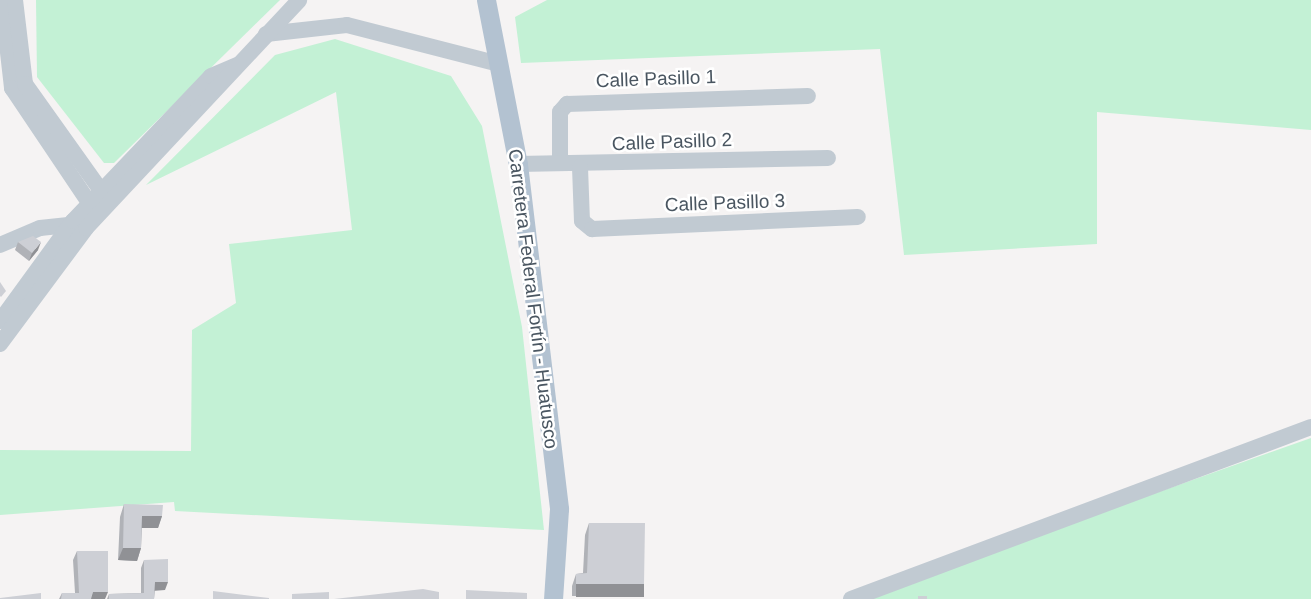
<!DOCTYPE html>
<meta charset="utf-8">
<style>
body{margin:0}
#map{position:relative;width:1311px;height:599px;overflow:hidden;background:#f5f3f3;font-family:Arial,sans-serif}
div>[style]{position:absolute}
.green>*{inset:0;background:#c3f1d5}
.minor>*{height:16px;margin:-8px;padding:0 8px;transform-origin:8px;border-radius:8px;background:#c1cad2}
.major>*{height:19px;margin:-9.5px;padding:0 9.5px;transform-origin:9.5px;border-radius:9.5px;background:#b3c2d1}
.wall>*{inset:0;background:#b0b2b7}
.shaded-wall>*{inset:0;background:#909195;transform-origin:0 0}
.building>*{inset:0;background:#cdcfd5;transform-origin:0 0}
span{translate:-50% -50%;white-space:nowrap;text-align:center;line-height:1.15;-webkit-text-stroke:5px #fff;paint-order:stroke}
.street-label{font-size:19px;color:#4a5661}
</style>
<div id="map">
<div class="green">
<div style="clip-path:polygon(36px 0,280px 0,114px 163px,104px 163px,37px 77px)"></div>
<div style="clip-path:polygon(547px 0,1311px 0,1311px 130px,1097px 112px,1097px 244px,904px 255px,880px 49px,521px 63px,515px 17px)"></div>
<div style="clip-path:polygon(335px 39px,451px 76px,482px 126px,522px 327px,544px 530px,175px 511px,174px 502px,0 515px,0 450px,191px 451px,192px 330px,236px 303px,229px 244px,352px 230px,336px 92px,146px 185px,275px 55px)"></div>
<div style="clip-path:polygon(1311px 438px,1311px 599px,862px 599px,1074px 522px)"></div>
</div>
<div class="minor">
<div style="left:2px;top:0;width:89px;rotate:83.5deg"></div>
<div style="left:12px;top:88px;width:151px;rotate:56.1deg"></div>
<div style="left:15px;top:0;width:85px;rotate:83.2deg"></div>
<div style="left:25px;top:84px;width:141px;rotate:54.5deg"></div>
<div style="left:266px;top:34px;width:81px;rotate:-6.3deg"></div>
<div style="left:347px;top:25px;width:157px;rotate:14.4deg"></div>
<div style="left:560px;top:162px;width:50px;rotate:-90deg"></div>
<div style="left:560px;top:112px;width:11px;rotate:-49deg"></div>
<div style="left:567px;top:104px;width:241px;rotate:-1.9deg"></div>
<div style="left:518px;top:164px;width:310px;rotate:-1.1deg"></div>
<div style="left:580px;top:167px;width:54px;rotate:87.9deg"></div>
<div style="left:582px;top:221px;width:13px;rotate:39deg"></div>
<div style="left:592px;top:229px;width:266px;rotate:-2.6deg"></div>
<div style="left:0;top:245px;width:43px;rotate:-23deg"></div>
<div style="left:40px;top:228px;width:38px;rotate:-6deg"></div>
<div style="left:0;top:321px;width:124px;rotate:-53.9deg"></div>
<div style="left:73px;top:221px;width:200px;rotate:-46.4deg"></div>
<div style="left:211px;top:76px;width:28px;rotate:-23deg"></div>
<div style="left:0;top:344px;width:144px;rotate:-53.4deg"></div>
<div style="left:86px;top:228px;width:312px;rotate:-46.9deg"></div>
<div style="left:851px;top:599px;width:491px;rotate:-20.5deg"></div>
</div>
<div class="major">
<div style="left:486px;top:0;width:167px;rotate:79deg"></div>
<div style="left:518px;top:164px;width:347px;rotate:83.2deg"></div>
<div style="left:559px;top:509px;width:90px;rotate:93.8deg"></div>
</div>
<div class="wall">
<div style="clip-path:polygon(18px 242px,38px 250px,29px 261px,15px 250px)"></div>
<div style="clip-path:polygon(124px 504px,162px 516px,158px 528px,142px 528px,141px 548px,137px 561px,118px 560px,120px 517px)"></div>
<div style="clip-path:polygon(589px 523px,644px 584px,639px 596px,572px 596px,572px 586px,576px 574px,583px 573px,585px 535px)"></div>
<div style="clip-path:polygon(77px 551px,105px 599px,59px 599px,62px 593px,75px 593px,73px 560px)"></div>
<div style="clip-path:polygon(144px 560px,165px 590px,155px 590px,154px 599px,107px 599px,109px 594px,141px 593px,141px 568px)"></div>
</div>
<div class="shaded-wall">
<div style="clip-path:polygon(41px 242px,38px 250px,29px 261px,32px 253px)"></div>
<div style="clip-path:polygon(142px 516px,162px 516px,158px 528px,138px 528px)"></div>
<div style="clip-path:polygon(123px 548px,141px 548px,137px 561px,118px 560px)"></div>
<div style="clip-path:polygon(155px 582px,168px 582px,165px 590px,152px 591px)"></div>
<div style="left:576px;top:584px;width:68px;height:13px"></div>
<div style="clip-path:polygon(93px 592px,108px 592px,105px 599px,90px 599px)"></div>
</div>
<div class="building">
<div style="clip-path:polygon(33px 236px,41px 242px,32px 253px,18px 242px)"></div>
<div style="clip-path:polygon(0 282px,6px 291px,1px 297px,0 296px)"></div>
<div style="clip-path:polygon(124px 504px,163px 505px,162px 516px,142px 516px,141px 548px,123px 548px)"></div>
<div style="clip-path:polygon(589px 523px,645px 523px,644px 584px,576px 584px,576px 574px,587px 573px)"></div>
<div style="clip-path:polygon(77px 551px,108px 551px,108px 592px,93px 592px,91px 599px,61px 599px,62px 593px,79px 593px)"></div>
<div style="clip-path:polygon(168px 559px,168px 582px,155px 582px,154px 599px,109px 599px,109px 594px,144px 593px,144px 560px)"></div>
<div style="clip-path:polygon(423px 589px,439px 592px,439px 599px,334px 599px)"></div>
<div style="clip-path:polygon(466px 590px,527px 593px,527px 599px,466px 599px)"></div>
<div style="clip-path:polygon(213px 591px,269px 598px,269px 599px,213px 599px)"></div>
<div style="clip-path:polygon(329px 592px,329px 599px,292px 599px,292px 594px)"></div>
<div style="clip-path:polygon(41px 593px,41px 599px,0 599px,0 598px)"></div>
<div style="left:918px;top:596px;width:9px;height:3px"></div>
</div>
<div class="street-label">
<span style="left:656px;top:79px;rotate:-2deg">Calle Pasillo 1</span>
<span style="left:672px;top:142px;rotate:-2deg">Calle Pasillo 2</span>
<span style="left:725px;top:203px;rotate:-2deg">Calle Pasillo 3</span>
<span style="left:533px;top:299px;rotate:83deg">Carretera Federal Fortín - Huatusco</span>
</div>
</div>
